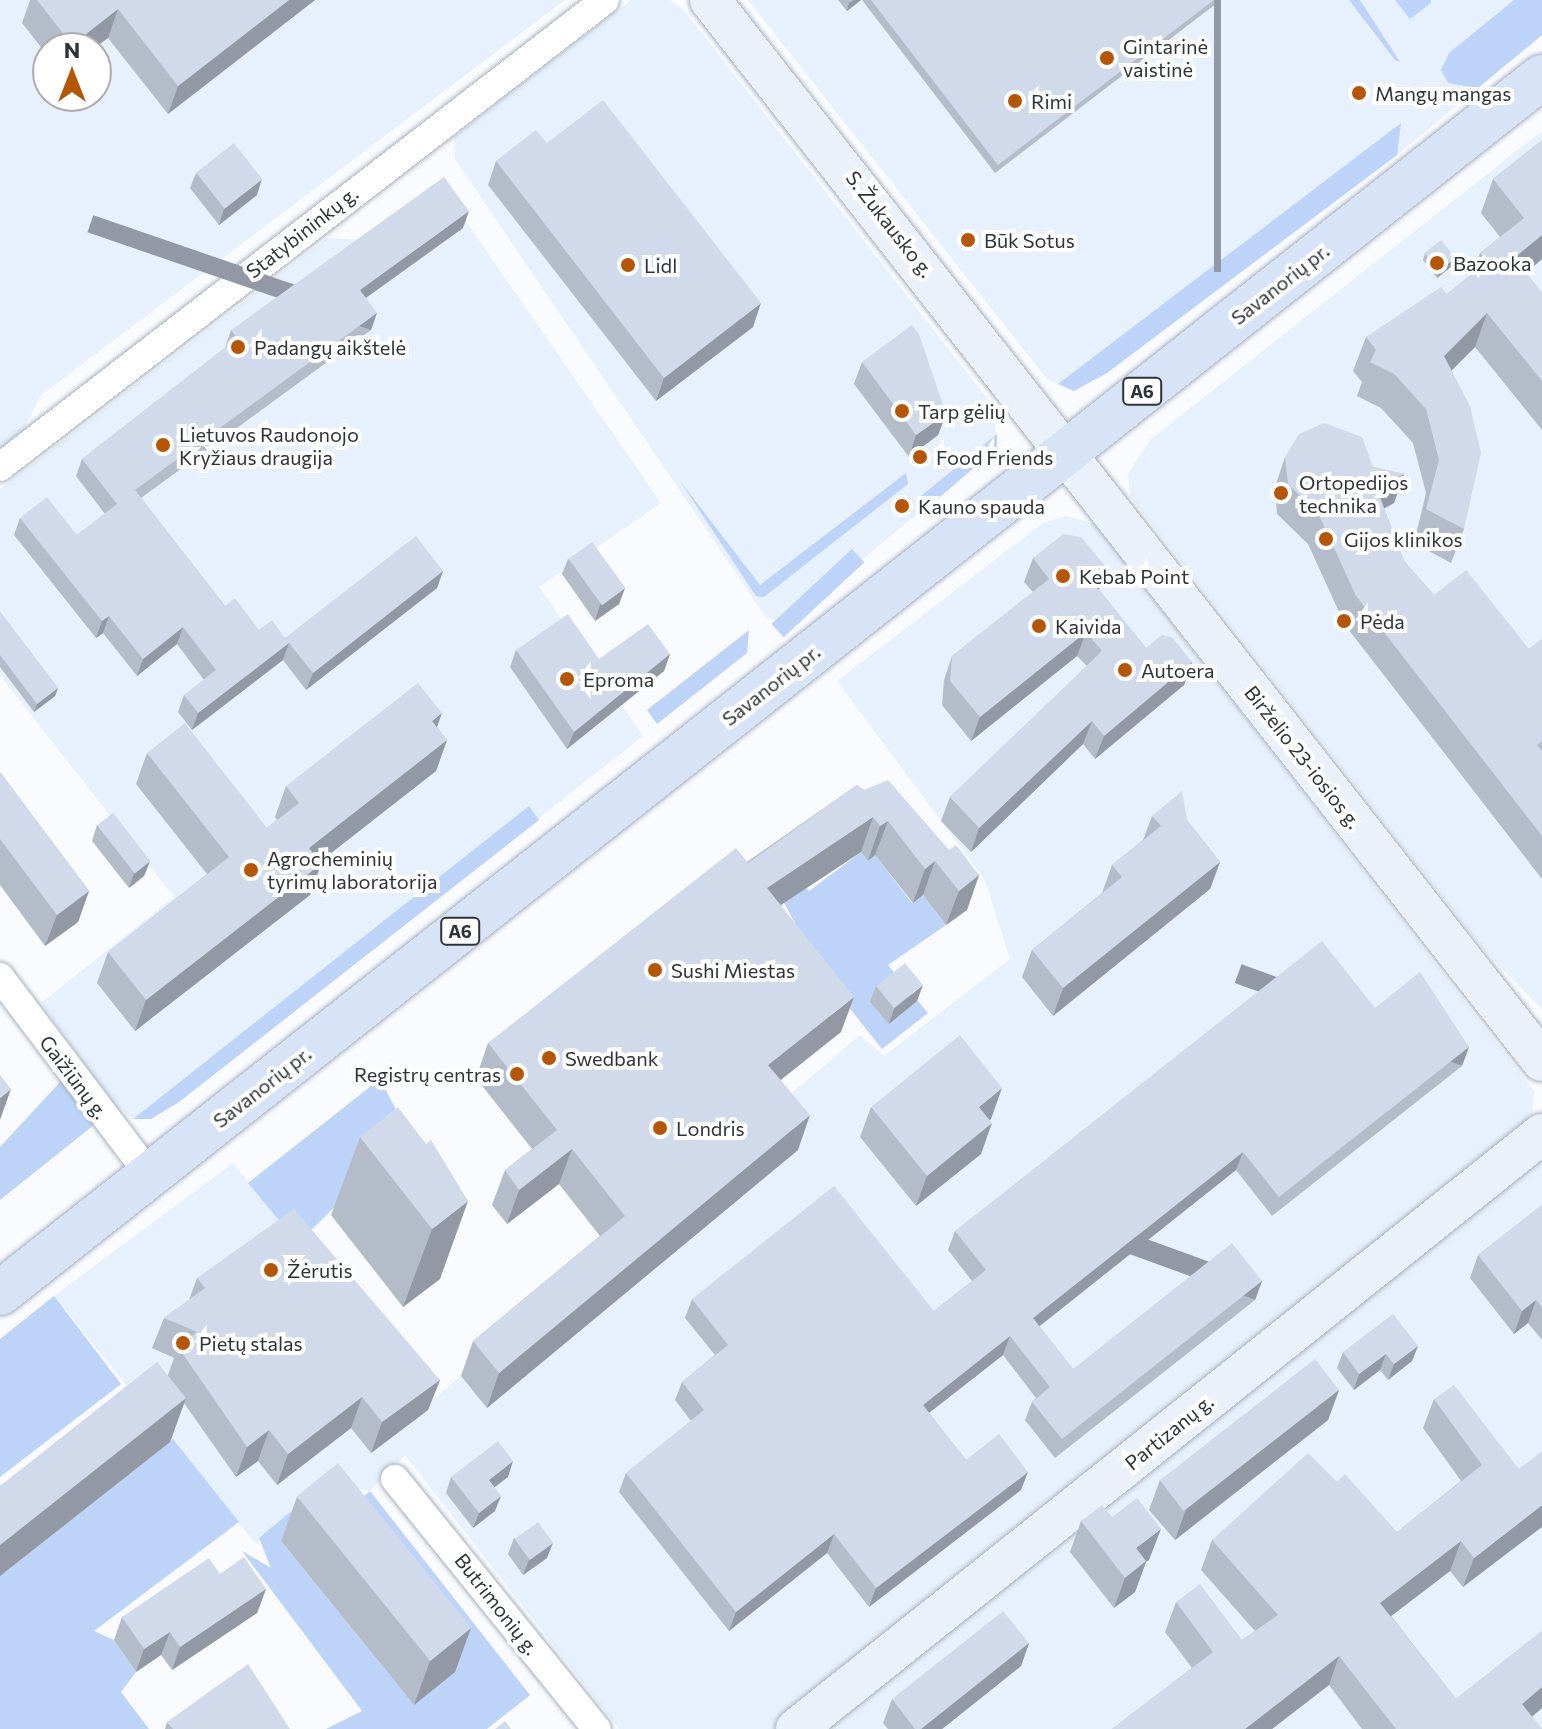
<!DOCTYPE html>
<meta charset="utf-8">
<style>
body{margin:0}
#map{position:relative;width:1542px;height:1729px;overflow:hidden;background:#f9fbfe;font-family:Commissioner,sans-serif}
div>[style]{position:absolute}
.built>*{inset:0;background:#e7f0fd}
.green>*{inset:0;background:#bdd3f8;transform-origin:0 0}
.roads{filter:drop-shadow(0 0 2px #a6b0bf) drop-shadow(0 0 2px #a6b0bf)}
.street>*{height:28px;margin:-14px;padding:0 14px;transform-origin:14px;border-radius:14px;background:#fff}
.secondary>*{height:40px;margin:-20px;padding:0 20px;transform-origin:20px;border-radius:20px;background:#ebf1fa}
.primary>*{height:44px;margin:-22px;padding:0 22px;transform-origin:22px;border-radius:22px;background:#d7e3f6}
.wall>*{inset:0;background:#b4bbc9}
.shaded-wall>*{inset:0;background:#9299a4;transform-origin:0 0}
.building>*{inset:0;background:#d1daea;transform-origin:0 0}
.dots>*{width:22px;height:22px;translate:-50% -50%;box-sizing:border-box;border:4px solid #fff;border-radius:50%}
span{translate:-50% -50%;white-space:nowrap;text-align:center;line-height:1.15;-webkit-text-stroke:8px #fff;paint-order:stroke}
.shield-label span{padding:2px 6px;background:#fff;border:2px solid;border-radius:6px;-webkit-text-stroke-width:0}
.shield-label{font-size:18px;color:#2f3339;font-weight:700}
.poi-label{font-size:20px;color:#2f3339}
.left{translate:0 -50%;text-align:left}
.right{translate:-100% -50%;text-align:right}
.street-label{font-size:20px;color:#2f3339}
.north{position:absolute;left:32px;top:32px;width:80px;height:80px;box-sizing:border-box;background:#fff;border:2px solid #acadb0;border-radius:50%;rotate:0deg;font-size:22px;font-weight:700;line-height:32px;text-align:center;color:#2f3339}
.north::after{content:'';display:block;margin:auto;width:28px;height:36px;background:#b45605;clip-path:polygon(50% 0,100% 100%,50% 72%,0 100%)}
</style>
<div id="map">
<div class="built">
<div style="clip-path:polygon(evenodd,0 0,565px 0,41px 395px,17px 441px,0 454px,0 0,48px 48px,96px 48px,96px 96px,48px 96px,48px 48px)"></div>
<div style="clip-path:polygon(631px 0,668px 0,682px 8px,993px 406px,997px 448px,784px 624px,765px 616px,455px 159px,454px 137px)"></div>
<div style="clip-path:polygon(748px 0,1542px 0,1542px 35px,1397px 155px,1074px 391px,1047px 379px)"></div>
<div style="clip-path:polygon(1542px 131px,1542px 1009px,1485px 951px,1130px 496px,1128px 474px,1151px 439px)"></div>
<div style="clip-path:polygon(440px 184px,661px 503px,539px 587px,643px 736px,179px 1102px,151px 1119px,133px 1119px,110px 1100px,41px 1003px,174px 897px,0 675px,0 489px,327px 238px,364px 240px)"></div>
<div style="clip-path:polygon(1066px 516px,1095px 524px,1534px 1091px,1531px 1126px,776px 1729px,619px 1729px,405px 1455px,370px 1491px,326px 1482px,256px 1544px,54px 1296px,233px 1163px,428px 1404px,860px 1035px,884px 1056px,1010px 959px,985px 880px,837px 681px,1043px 523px)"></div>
<div style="clip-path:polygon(1542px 1151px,1542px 1729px,818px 1729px)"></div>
</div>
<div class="green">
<div style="clip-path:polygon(1349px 0,1360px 0,1400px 62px,1395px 60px)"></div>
<div style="clip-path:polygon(1395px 0,1431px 0,1431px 3px,1410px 19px)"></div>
<div style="clip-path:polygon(1514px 0,1542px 0,1542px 35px,1478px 88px,1448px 83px,1441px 70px,1449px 53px)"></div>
<div style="clip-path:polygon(1401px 123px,1397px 155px,1107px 373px,1074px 391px,1058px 384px)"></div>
<div style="clip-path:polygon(997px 434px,997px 448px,926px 509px,916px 500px)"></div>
<div style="clip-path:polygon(906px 473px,908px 484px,764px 597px,756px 596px,680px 481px,760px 585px)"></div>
<div style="left:852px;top:549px;width:18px;height:110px;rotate:47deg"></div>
<div style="clip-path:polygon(749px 630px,747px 653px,657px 724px,647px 710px)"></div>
<div style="clip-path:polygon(529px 806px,539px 820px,179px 1102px,151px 1119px,133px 1119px)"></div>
<div style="clip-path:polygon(861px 852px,868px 861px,875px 855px,912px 903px,923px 895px,946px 925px,888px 965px,928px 1013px,882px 1049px,824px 976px,783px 901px,803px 885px,809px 891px)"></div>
<div style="clip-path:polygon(380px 1079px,409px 1134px,298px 1243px,248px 1183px)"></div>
<div style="clip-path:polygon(62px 1080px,94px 1125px,0 1200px,0 1147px)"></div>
<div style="clip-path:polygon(54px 1296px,121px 1384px,0 1477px,0 1339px)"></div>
<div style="clip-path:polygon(173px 1439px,239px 1522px,94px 1631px,114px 1640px,136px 1672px,121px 1692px,149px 1729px,0 1729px,0 1576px)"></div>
<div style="clip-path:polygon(370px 1491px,530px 1695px,487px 1729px,326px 1729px,362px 1711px,242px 1551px,271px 1568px,259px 1538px,300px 1504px,281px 1541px,414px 1705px,334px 1522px)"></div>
</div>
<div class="roads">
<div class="street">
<div style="left:0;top:467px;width:764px;rotate:-37.66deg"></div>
<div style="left:0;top:977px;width:248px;rotate:52.9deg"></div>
<div style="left:395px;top:1479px;width:321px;rotate:51.1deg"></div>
</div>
<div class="secondary">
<div style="left:710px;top:0;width:1348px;rotate:51.9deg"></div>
<div style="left:796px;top:1729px;width:954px;rotate:-38.58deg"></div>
</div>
<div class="primary">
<div style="left:0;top:1293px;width:1964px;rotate:-38.26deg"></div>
</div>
</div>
<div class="wall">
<div style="clip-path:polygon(30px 0,315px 0,168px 114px,108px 38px,94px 48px,48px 48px,48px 56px,22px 23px)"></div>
<div style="clip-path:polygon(838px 0,861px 0,847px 11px)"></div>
<div style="clip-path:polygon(862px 0,1221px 0,995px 173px)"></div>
<div style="clip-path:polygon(1542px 140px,1542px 259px,1526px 273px,1542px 293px,1542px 430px,1475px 347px,1452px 370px,1464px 529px,1451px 563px,1414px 543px,1426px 493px,1413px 443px,1381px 408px,1357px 396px,1362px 382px,1353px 371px,1366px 337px,1447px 294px,1472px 274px,1480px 253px,1500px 237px,1481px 213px,1493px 179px)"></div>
<div style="clip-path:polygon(547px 143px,753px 327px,656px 401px,488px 185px,496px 161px)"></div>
<div style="clip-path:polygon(196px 173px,257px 195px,219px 225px,190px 188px)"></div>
<div style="clip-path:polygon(463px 228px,366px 298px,371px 330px,141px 498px,225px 606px,259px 630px,285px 638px,443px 571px,437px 588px,306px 690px,283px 660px,192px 730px,178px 712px,184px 695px,204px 680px,177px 644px,137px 676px,103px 633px,96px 638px,14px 535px,20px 518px,77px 535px,105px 514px,76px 476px,82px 459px,225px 348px,231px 330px)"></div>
<div style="clip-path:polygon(1425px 253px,1452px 266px,1437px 278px,1423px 260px)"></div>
<div style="clip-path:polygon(862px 362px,946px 414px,938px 435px,909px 457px,854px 384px)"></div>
<div style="clip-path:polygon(1285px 457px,1373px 467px,1404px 474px,1394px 503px,1384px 508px,1404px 561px,1434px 595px,1529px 649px,1542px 639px,1542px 879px,1345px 625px,1308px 544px,1277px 514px,1275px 487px)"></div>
<div style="clip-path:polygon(1033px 558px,1107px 568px,1099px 590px,1146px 648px,1192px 662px,1184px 685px,1095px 759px,1083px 744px,971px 852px,941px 821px,950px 797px,1087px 666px,1077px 656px,971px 741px,942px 705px,944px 680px,952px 656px,1033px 592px,1024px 582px)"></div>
<div style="clip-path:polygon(568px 559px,625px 588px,619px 604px,595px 621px,562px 574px)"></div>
<div style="clip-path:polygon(0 612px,58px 688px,55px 696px,34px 712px,0 667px)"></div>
<div style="clip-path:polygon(516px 650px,599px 659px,670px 654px,664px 671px,567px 749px,510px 667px)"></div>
<div style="clip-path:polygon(437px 727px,447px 740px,436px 771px,319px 862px,321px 864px,310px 895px,135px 1031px,97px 983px,108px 952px,207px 874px,136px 784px,147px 753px,267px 828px,277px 820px,275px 817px,286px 786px)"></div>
<div style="clip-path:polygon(0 772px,89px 891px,78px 922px,45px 946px,0 885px)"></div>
<div style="clip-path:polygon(857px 785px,949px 850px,979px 875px,967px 910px,946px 925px,923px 895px,913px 903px,875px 855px,868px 861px,861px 852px,781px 905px,841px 1032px,781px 1080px,798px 1150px,487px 1408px,461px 1376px,473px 1341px,600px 1236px,559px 1184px,507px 1224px,492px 1205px,505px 1170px,532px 1149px,476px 1078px,488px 1043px)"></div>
<div style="clip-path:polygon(1152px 816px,1187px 820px,1220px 862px,1210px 889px,1053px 1016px,1022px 977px,1032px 950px,1102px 893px,1112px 865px,1143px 840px)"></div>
<div style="clip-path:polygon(97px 825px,150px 861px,144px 876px,129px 888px,92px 841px)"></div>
<div style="clip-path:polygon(876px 986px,917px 1001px,889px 1024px,870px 1002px)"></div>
<div style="clip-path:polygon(1375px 1008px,1462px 1066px,1272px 1216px,1236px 1170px,1039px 1326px,1073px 1369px,1262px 1281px,1255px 1300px,1055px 1458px,1025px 1420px,1032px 1402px,1036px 1398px,1003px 1355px,929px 1413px,966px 1460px,1021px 1490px,869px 1607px,827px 1553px,729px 1631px,619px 1492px,626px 1473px,691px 1421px,675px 1400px,682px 1382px,715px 1355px,685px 1318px,692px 1299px,934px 1311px,972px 1281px,948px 1250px,955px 1231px)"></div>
<div style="clip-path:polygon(871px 1107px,991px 1119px,989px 1120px,981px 1154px,916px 1206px,860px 1137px)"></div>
<div style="clip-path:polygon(360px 1137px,426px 1144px,440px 1279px,403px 1307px,331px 1215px)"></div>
<div style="clip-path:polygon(1542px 1205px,1542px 1340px,1528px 1323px,1514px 1334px,1470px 1278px,1478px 1255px)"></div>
<div style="clip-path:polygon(197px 1278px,440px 1380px,428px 1410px,371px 1453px,351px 1428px,277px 1485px,258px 1461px,236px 1477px,184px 1403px,170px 1442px,0 1576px,0 1486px,168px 1375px,174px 1358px,152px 1348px,164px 1318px,189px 1300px)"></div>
<div style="clip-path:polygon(1418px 1346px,1412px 1361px,1388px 1380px,1380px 1370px,1354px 1390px,1337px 1368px,1343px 1352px)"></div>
<div style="clip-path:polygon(1339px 1390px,1328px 1420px,1175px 1540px,1149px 1510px,1160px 1480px)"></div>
<div style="clip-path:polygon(1434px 1399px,1519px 1469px,1463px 1587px,1450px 1571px,1391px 1616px,1456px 1699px,1542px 1631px,1542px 1708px,1532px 1717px,1542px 1729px,1362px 1729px,1329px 1685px,1272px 1729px,1112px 1729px,1192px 1668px,1165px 1632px,1176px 1602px,1242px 1640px,1255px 1631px,1201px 1570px,1212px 1540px,1337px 1482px,1397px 1532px,1461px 1481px,1423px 1428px)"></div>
<div style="clip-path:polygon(451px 1477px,508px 1477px,494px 1487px,495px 1511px,473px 1528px,446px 1493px)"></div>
<div style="clip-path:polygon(297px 1497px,471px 1628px,455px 1672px,414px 1705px,281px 1541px)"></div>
<div style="clip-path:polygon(1112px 1517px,1149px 1560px,1146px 1562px,1135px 1592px,1114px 1608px,1070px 1552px,1081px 1521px)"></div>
<div style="clip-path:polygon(514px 1538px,547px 1558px,523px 1575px,508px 1554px)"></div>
<div style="clip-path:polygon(220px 1574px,266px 1589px,257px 1613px,172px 1670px,161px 1655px,136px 1672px,114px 1640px,122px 1617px)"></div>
<div style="clip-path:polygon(1029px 1643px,1021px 1666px,942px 1729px,888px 1729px,883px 1723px,892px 1699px)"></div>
<div style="clip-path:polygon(167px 1722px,290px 1729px,165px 1729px)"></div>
</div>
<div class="shaded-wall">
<div style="clip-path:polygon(289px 0,315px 0,168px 114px,178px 86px)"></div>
<div style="clip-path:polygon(854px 0,861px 0,847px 11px,849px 3px)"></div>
<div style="left:1214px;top:0;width:7px;height:272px"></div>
<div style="clip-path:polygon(118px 9px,108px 38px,94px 48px,71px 48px,72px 45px)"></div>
<div style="clip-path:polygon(262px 179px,257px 195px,219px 225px,224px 209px)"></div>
<div style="clip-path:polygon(469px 211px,463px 228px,353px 307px,360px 290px)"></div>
<div style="clip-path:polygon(1542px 235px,1542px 259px,1502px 292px,1514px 258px)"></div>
<div style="clip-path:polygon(1455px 258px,1452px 266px,1437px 278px,1440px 270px)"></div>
<div style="clip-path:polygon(761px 303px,753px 327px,656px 401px,664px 378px)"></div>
<div style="left:377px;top:313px;width:18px;height:300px;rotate:109deg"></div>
<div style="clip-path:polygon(1487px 313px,1475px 347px,1432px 390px,1444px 356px)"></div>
<div style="clip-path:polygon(946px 414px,938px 435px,909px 457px,916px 435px)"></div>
<div style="clip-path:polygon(1404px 474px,1394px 503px,1367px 518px,1377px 489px)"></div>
<div style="clip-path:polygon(1107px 568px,1098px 592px,1095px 585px)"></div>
<div style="clip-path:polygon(443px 571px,437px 588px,306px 690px,313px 673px)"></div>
<div style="clip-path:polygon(625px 588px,619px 604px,595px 621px,600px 605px)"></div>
<div style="clip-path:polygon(109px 616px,103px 633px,96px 638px,102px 621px)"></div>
<div style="clip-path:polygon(183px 627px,177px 644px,137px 676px,143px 659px)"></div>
<div style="clip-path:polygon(1086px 632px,1077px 656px,971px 741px,980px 717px)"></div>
<div style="clip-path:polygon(289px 643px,283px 660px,192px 730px,198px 713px)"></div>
<div style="clip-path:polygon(670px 654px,664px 671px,567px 749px,574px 732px)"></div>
<div style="clip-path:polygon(1192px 662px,1184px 685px,1095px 759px,1104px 736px)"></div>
<div style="clip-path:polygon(58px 688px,55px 696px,34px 712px,37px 704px)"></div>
<div style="clip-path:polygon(442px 713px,431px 744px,432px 721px)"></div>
<div style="clip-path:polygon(1092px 721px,1083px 744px,971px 852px,979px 828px)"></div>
<div style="clip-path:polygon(447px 740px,436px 771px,298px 879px,309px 848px)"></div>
<div style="clip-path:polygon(873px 817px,861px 852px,755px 922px,767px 888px)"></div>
<div style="clip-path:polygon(888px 821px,875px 855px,868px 861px,880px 826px)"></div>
<div style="clip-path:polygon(150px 861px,144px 876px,129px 888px,134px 873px)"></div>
<div style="clip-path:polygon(935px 861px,923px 895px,913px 903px,925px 869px)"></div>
<div style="clip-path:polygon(1220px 862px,1210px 889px,1053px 1016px,1063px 988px)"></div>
<div style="clip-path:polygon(321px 864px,310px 895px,135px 1031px,146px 1000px)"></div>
<div style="clip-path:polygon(979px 875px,967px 910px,946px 925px,959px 891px)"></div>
<div style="clip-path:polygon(89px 891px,78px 922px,45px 946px,57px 915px)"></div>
<div style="clip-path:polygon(923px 985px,917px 1001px,889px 1024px,894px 1009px)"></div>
<div style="clip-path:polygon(854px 997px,841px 1032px,756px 1099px,768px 1065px)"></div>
<div style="left:1469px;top:1047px;width:20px;height:242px;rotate:110deg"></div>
<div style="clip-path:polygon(1002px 1088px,991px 1119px,968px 1138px,979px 1107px)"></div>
<div style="clip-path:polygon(11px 1089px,0 1120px,0 1098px)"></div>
<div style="clip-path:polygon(810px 1115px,798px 1150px,487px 1408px,499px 1373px)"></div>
<div style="clip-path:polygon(992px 1123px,981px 1154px,916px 1206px,927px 1176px)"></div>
<div style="clip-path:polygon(572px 1149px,559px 1184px,507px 1224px,519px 1190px)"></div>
<div style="clip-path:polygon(1243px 1152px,1236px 1170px,1026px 1337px,1033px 1318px)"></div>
<div style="clip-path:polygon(468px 1201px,440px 1279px,403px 1307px,432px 1229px)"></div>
<div style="left:1262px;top:1281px;width:20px;height:255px;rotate:110deg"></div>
<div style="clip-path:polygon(1536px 1300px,1528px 1323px,1514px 1334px,1522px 1311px)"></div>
<div style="clip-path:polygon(1010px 1336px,1003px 1355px,916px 1423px,923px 1405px)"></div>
<div style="clip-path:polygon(1418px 1346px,1412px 1361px,1388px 1380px,1394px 1364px)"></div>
<div style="clip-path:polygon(1386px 1354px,1380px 1370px,1354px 1390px,1359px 1374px)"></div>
<div style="clip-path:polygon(440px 1380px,428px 1410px,371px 1453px,382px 1422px)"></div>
<div style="clip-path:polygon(1339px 1390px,1328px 1420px,1175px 1540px,1186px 1509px)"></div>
<div style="clip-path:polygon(362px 1397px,351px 1428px,277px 1485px,288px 1454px)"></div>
<div style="clip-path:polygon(186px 1398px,170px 1442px,0 1576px,0 1545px)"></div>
<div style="clip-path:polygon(269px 1430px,258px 1461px,236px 1477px,247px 1447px)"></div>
<div style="clip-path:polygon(513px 1461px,508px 1477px,483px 1496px,489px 1480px)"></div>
<div style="clip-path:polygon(1028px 1472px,1021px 1490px,869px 1607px,876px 1588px)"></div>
<div style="clip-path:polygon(501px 1496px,495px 1511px,473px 1528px,479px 1513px)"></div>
<div style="clip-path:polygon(1542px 1505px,1542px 1527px,1463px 1587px,1474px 1558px)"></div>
<div style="clip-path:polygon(1161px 1529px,1149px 1560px,1146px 1562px,1135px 1592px,1114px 1608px,1136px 1548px)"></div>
<div style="clip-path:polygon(834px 1534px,827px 1553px,729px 1631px,736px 1612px)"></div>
<div style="clip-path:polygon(1461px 1541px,1450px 1571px,1369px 1633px,1380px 1603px)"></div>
<div style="clip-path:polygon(553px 1543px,547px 1558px,523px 1575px,529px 1560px)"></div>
<div style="clip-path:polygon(266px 1589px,257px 1613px,172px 1670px,180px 1647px)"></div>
<div style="clip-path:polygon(471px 1628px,455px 1672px,414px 1705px,430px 1661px)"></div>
<div style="clip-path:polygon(170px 1632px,161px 1655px,136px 1672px,144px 1649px)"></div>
<div style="clip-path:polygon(1029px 1643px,1021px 1666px,942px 1729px,921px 1729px)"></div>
<div style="clip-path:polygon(1339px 1656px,1329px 1685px,1272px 1729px,1245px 1729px)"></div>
<div style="clip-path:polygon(1542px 1687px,1542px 1708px,1517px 1729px,1522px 1704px)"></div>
</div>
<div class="building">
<div style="clip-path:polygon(37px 0,289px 0,178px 86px,118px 9px,72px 45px)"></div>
<div style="clip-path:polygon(871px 0,1214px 0,998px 165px)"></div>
<div style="clip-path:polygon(603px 100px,761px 303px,664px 378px,496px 161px,536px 130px,547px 143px)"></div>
<div style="clip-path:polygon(1542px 140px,1542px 235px,1514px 258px,1542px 293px,1542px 381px,1487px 313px,1444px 356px,1470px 406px,1481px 453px,1464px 529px,1426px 509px,1439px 460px,1426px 409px,1394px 374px,1370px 362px,1376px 350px,1366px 337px,1441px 287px,1447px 294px,1488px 262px,1480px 253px,1524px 218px,1493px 179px)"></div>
<div style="left:234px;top:143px;width:46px;height:48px;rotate:52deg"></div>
<div style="clip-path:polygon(444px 177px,469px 211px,360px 290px,377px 313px,135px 490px,225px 606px,235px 598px,259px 630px,272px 620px,285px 638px,416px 536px,443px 571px,313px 673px,289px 643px,198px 713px,184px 695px,216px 670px,183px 627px,143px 659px,109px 616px,102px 621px,20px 518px,47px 497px,77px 535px,117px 504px,82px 459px,237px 338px,231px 330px)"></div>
<div style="left:1441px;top:240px;width:23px;height:21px;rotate:52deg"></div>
<div style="clip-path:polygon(912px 325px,919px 334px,946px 414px,916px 435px,862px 362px)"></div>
<div style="clip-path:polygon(1324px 423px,1362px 437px,1373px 467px,1404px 474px,1377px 489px,1404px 561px,1434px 595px,1466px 570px,1529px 649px,1542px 639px,1542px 741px,1537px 745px,1542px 751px,1542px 836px,1356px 596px,1319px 515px,1288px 484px,1285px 457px,1299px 434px)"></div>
<div style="clip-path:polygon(1063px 534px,1081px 537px,1107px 568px,1095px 585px,1146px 648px,1162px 635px,1172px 637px,1192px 662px,1104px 736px,1092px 721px,979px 828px,950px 797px,1102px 651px,1086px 632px,980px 717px,950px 681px,952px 656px,1049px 579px,1033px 558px)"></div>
<div style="left:592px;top:542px;width:57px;height:29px;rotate:54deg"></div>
<div style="clip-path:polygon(0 612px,58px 688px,37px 704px,0 655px)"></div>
<div style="clip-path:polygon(568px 614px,599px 659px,648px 624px,670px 654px,574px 732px,516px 650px)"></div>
<div style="clip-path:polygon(418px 683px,442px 713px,432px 721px,447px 740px,309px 848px,321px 864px,146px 1000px,108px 952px,229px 857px,147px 753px,185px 723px,267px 828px,299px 803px,286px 786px)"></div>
<div style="clip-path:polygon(0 772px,89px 891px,57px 915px,0 839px)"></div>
<div style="clip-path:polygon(888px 780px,949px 850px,939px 858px,956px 845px,979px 875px,959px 891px,935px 861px,925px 869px,888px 821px,880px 826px,873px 817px,767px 888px,854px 997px,768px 1065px,810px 1115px,499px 1373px,473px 1341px,625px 1216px,572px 1149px,519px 1190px,505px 1170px,557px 1130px,488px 1043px,736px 848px,748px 863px,857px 785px,864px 790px)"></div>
<div style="clip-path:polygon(1182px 791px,1187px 820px,1220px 862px,1063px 988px,1032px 950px,1122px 877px,1112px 865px,1161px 826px,1152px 816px)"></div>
<div style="left:113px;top:813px;width:61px;height:20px;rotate:52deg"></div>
<div style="clip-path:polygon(1322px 941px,1375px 1008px,1420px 972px,1469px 1047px,1279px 1197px,1243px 1152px,1033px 1318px,1073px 1369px,1232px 1243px,1262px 1281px,1062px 1439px,1032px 1402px,1050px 1387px,1010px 1336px,923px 1405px,966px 1460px,999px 1434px,1028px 1472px,876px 1588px,834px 1534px,736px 1612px,626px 1473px,704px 1410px,682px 1382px,728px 1345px,692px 1299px,834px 1186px,934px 1311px,986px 1270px,955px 1231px)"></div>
<div style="left:905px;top:963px;width:28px;height:37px;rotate:51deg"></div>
<div style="clip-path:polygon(960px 1035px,1002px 1088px,979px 1107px,992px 1123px,927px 1176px,871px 1107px)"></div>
<div style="clip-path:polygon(0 1075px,11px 1089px,0 1098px)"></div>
<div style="clip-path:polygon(398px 1107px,426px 1144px,431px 1140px,468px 1201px,432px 1229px,360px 1137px)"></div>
<div style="clip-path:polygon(1542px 1205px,1542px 1307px,1536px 1300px,1522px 1311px,1478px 1255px)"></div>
<div style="clip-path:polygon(294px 1209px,440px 1380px,382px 1422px,362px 1397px,288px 1454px,269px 1430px,247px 1447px,178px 1347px,197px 1332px,164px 1318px,205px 1288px,197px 1278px)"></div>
<div style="clip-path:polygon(1393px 1314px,1418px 1346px,1394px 1364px,1386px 1354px,1359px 1374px,1343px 1352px)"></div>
<div style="left:1315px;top:1359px;width:39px;height:197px;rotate:52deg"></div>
<div style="clip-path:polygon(157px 1362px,186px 1398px,0 1545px,0 1486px)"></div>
<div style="clip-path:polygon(1454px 1385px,1519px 1469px,1542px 1451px,1542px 1505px,1474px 1558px,1461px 1541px,1380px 1603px,1456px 1699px,1542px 1631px,1542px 1687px,1522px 1704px,1542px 1729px,1396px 1729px,1339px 1656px,1245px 1729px,1112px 1729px,1213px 1652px,1176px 1602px,1200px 1584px,1242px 1640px,1278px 1615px,1212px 1540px,1308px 1453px,1337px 1482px,1345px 1474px,1397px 1532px,1482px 1465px,1434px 1399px)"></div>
<div style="clip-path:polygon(498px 1441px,513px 1461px,489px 1480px,501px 1496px,479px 1513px,451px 1477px)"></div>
<div style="left:338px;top:1463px;width:212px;height:53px;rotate:51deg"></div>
<div style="clip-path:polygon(1137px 1498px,1161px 1529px,1136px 1548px,1146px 1561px,1125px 1578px,1081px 1521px,1102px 1505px,1112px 1517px)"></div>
<div style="left:538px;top:1522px;width:26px;height:29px;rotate:54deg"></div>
<div style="clip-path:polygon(244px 1557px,266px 1589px,180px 1647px,170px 1632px,144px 1649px,122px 1617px,209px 1558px,220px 1574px)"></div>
<div style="clip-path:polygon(1003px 1611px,1029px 1643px,921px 1729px,915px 1729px,892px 1699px)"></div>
<div style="clip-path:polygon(248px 1664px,290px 1729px,173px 1729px,167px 1722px)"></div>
<div style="clip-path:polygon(505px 1721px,511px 1729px,495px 1729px)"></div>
</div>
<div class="dots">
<div style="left:1107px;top:58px;background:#b45605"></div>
<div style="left:1359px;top:93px;background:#b45605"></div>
<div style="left:1015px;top:101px;background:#b45605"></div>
<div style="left:968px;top:240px;background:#b45605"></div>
<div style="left:1437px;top:263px;background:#b45605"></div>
<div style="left:628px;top:265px;background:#b45605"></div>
<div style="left:238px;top:347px;background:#b45605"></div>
<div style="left:902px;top:411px;background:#b45605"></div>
<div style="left:163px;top:445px;background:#b45605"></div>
<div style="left:920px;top:457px;background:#b45605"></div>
<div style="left:1281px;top:493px;background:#b45605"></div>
<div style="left:902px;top:506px;background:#b45605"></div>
<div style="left:1326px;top:539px;background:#b45605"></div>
<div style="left:1063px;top:576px;background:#b45605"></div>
<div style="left:1344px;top:621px;background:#b45605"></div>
<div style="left:1039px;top:626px;background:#b45605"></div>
<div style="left:1125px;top:670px;background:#b45605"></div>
<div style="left:567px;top:679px;background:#b45605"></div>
<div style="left:251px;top:870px;background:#b45605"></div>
<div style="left:655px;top:970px;background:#b45605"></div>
<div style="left:549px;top:1058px;background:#b45605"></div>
<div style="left:517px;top:1074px;background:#b45605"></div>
<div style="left:660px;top:1128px;background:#b45605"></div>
<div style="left:271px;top:1270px;background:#b45605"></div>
<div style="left:183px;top:1343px;background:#b45605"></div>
</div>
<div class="shield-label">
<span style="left:1142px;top:391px">A6</span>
<span style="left:460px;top:931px">A6</span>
</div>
<div class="poi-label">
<span class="left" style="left:1123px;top:58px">Gintarinė<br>vaistinė</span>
<span class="left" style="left:1375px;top:93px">Mangų mangas</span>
<span class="left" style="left:1031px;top:101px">Rimi</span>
<span class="left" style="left:984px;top:240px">Būk Sotus</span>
<span class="left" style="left:1453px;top:263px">Bazooka</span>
<span class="left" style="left:644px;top:265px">Lidl</span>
<span class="left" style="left:254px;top:347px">Padangų aikštelė</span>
<span class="left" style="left:918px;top:411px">Tarp gėlių</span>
<span class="left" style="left:179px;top:446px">Lietuvos Raudonojo<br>Kryžiaus draugija</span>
<span class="left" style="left:936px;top:457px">Food Friends</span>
<span class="left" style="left:1299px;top:494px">Ortopedijos<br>technika</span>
<span class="left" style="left:918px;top:506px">Kauno spauda</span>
<span class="left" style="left:1344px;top:539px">Gijos klinikos</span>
<span class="left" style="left:1079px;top:576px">Kebab Point</span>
<span class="left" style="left:1360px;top:621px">Pėda</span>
<span class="left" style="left:1055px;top:626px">Kaivida</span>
<span class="left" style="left:1141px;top:670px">Autoera</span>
<span class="left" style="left:583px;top:679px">Eproma</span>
<span class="left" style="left:267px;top:870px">Agrocheminių<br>tyrimų laboratorija</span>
<span class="left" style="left:671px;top:970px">Sushi Miestas</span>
<span class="left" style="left:565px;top:1058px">Swedbank</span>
<span class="right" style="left:501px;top:1074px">Registrų centras</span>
<span class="left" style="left:676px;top:1128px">Londris</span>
<span class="left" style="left:287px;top:1270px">Žėrutis</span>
<span class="left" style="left:199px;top:1343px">Pietų stalas</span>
</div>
<div class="street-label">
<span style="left:890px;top:224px;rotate:52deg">S. Žukausko g.</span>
<span style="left:302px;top:232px;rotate:-38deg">Statybininkų g.</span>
<span style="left:1280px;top:284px;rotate:-38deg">Savanorių pr.</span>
<span style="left:771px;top:685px;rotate:-38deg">Savanorių pr.</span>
<span style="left:1303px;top:757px;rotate:52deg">Birželio 23-iosios g.</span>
<span style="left:74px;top:1077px;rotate:53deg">Gaižiūnų g.</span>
<span style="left:262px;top:1087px;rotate:-38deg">Savanorių pr.</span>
<span style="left:1169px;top:1432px;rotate:-39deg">Partizanų g.</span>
<span style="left:497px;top:1604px;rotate:52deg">Butrimonių g.</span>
</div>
<div class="north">N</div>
</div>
